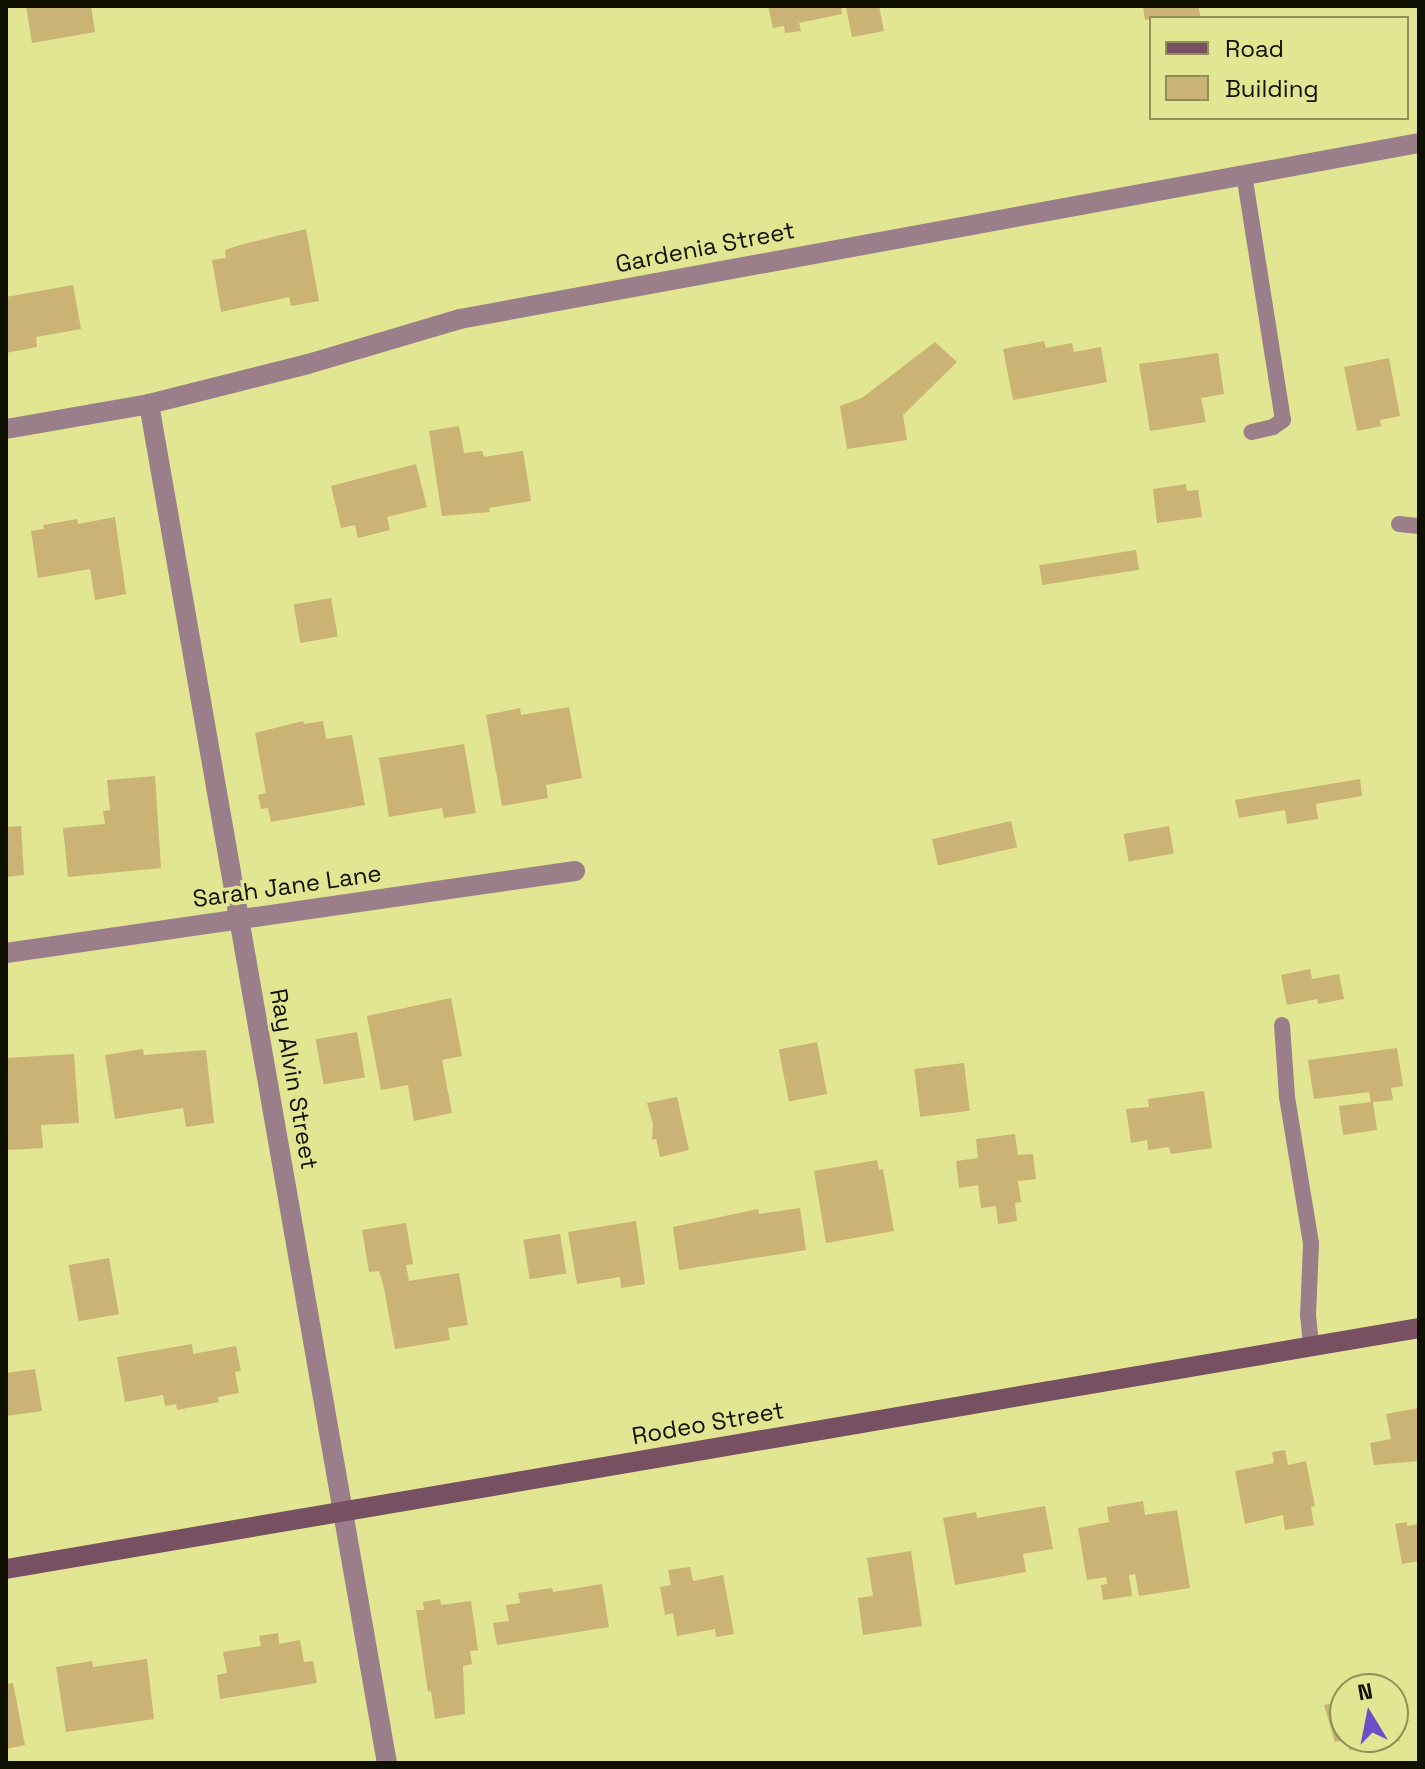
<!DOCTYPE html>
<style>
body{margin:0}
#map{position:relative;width:1425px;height:1769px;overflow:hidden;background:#e2e591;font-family:"Space Grotesk",sans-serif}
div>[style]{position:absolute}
.building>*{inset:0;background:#cab374;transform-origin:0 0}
.lane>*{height:16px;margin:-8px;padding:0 8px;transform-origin:8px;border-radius:8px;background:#9a7e8a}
.street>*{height:20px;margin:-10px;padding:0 10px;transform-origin:10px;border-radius:10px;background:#9a7e8a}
.secondary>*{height:20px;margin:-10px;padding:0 10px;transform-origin:10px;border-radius:10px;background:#775062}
span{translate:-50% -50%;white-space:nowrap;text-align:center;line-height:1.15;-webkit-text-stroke:7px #e2e591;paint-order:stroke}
.street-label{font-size:24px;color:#101000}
.frame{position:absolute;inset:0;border:8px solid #101000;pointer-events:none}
.legend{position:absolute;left:1149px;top:16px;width:260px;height:104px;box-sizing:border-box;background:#e2e591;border:2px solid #8e9057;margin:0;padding:10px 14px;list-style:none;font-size:24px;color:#101000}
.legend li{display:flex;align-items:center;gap:16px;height:40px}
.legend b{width:40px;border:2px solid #8e9057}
.north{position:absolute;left:1329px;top:1673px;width:80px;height:80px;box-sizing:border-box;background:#e2e591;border:2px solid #8e9057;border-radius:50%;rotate:350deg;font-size:22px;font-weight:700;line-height:32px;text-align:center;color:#101000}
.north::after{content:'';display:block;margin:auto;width:28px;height:36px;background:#6c4ec7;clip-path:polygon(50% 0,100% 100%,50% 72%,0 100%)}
</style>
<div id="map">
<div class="building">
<div style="clip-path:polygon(26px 6px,91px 6px,95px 32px,32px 43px)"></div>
<div style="clip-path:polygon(768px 6px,879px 6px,884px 31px,852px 37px,846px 7px,841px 9px,842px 14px,799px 23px,801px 31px,785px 33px,784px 26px,773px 28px)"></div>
<div style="clip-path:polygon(1143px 6px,1198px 6px,1201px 18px,1170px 16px,1145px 20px)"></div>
<div style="clip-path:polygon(306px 229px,319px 301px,291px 306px,289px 297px,221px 312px,212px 260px,226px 258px,225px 250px,243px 244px)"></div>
<div style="clip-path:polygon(73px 285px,81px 329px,36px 337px,37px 347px,6px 353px,6px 297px)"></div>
<div style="clip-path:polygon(1044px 341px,1046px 348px,1072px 343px,1074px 352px,1101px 347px,1107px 382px,1013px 400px,1003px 349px)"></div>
<div style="clip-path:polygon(935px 342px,957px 362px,903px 415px,907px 440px,847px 449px,840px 406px,862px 398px)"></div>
<div style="clip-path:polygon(1218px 353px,1224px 394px,1201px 398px,1206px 422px,1150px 431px,1139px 364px)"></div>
<div style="clip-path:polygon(1389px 358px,1400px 416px,1380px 420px,1381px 426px,1357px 431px,1344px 367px)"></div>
<div style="clip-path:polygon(459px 426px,464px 453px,482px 451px,484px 457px,523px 451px,531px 501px,489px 508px,490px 512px,442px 516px,429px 431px)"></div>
<div style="clip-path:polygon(416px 464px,427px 507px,387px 517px,390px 530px,358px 538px,355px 525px,341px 528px,331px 486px)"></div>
<div style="clip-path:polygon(1186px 484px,1187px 491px,1198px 490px,1202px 517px,1157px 523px,1153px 489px)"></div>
<div style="clip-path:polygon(115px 517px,126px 594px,95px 600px,90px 569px,38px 578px,31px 531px,44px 529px,43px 525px,77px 519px,78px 524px)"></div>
<div style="left:1136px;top:550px;width:20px;height:98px;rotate:81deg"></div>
<div style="left:331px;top:598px;width:39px;height:38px;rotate:80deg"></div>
<div style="clip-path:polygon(569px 707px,582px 778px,546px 785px,548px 798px,502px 806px,486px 715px,520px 708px,521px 715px)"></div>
<div style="clip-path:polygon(303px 721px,304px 724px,323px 721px,326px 739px,352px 735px,365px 805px,271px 822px,268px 808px,261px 809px,258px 795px,266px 793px,255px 733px)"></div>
<div style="clip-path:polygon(464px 744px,476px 813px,444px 818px,442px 808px,389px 817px,379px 758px)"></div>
<div style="clip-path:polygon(155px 776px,161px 868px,68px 877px,63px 828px,105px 824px,103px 811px,110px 810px,107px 780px)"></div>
<div style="clip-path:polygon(1360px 779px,1362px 796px,1316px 804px,1318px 819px,1287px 824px,1285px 810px,1239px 818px,1235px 800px)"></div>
<div style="left:1011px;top:821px;width:27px;height:81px;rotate:77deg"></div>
<div style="clip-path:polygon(21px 826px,24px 875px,6px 877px,6px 827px)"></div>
<div style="left:1169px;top:826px;width:28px;height:46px;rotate:80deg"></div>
<div style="clip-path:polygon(1310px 969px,1312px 979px,1339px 974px,1344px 999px,1318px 1004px,1317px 999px,1287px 1005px,1281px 975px)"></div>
<div style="clip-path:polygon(451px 998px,462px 1056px,442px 1060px,452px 1113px,414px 1121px,408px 1085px,381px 1090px,367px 1016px)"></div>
<div style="left:357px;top:1032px;width:46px;height:42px;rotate:80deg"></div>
<div style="left:817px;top:1042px;width:53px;height:39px;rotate:79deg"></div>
<div style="clip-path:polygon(1397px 1048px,1403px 1086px,1391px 1088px,1393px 1100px,1373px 1102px,1377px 1130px,1343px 1135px,1339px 1106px,1371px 1102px,1369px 1092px,1314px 1099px,1308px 1060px)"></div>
<div style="clip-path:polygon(143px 1049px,144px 1055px,206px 1050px,214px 1123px,186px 1127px,183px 1108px,115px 1119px,105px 1055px)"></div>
<div style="clip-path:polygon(74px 1054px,79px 1123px,41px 1125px,43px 1148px,7px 1150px,6px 1058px)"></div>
<div style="left:964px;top:1063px;width:48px;height:50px;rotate:83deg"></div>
<div style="clip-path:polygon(1204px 1091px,1212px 1148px,1171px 1154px,1169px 1147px,1148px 1150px,1147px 1140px,1131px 1143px,1126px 1109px,1149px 1107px,1148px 1099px)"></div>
<div style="clip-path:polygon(677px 1097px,689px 1150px,660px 1157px,656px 1139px,652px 1140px,653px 1124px,647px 1103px)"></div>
<div style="clip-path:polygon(1015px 1134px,1018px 1155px,1033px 1154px,1036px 1179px,1018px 1181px,1021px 1202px,1015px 1203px,1017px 1221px,998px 1224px,996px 1206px,981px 1208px,978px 1185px,959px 1188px,956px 1161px,978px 1158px,976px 1139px)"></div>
<div style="clip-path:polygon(877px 1160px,879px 1170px,883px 1169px,894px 1231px,826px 1243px,814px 1171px)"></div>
<div style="clip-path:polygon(800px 1208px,806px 1250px,679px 1270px,673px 1227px,758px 1209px,759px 1214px)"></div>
<div style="clip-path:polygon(636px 1221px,645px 1284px,621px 1288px,620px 1277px,577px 1284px,568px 1232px)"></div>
<div style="clip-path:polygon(406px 1223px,413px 1264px,406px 1265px,409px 1281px,459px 1273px,468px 1325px,448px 1328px,450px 1340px,395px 1349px,384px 1288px,379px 1271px,369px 1272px,362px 1230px)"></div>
<div style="left:560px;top:1234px;width:40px;height:37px;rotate:81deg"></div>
<div style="left:109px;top:1258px;width:57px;height:41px;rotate:80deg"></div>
<div style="clip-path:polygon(192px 1344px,193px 1354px,236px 1346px,241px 1371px,235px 1372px,239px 1393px,218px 1397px,219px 1402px,177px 1410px,176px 1404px,165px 1406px,163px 1395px,125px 1402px,117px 1357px)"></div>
<div style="clip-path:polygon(35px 1369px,42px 1411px,6px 1416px,6px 1373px)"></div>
<div style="clip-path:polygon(1419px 1408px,1419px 1461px,1374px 1465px,1370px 1443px,1391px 1439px,1386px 1414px)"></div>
<div style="clip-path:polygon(1285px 1450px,1288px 1465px,1306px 1461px,1315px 1506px,1311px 1507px,1314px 1525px,1285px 1530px,1283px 1515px,1245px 1524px,1235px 1471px,1274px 1463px,1272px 1452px)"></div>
<div style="clip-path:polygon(1143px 1501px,1145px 1515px,1177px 1510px,1190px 1588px,1139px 1596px,1135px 1574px,1129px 1575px,1132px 1596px,1103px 1600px,1101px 1585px,1107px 1584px,1106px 1577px,1087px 1580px,1078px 1528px,1109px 1522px,1107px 1507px)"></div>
<div style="clip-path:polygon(1045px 1506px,1053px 1549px,1023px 1554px,1026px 1572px,955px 1585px,943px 1518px,976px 1512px,977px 1518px)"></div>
<div style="clip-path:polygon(1407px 1522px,1407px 1526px,1419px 1524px,1419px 1561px,1402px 1564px,1395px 1524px)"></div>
<div style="clip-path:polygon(911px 1551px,922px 1626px,863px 1635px,858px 1598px,873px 1596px,867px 1558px)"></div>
<div style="clip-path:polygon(690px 1567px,693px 1581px,723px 1575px,734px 1634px,716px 1637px,715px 1629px,677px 1636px,673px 1613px,665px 1615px,660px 1587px,671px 1585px,668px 1570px)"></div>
<div style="clip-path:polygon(602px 1584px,609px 1627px,497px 1645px,493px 1623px,509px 1621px,506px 1605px,520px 1603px,518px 1593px,552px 1588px,553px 1592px)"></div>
<div style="clip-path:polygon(440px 1599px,441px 1605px,471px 1601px,478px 1650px,470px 1651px,472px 1664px,463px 1666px,465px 1714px,435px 1719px,431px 1691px,428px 1692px,416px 1610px,424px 1610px,423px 1602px)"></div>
<div style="clip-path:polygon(278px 1633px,279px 1644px,300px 1640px,304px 1662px,313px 1661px,317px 1683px,220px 1699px,217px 1675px,227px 1673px,223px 1652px,261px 1646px,259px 1636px)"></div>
<div style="clip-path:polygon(147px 1659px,154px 1719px,66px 1732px,56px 1667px,92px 1661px,93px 1667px)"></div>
<div style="clip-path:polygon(13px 1683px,25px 1745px,6px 1749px,6px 1684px)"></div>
<div style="clip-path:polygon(1345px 1701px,1345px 1737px,1393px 1737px,1395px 1712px,1400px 1741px,1349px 1750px,1347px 1739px,1335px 1742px,1324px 1705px)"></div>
</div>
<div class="lane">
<div style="left:1244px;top:174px;width:249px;rotate:81deg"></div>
<div style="left:1283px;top:420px;width:12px;rotate:145deg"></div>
<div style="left:1273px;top:427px;width:22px;rotate:167deg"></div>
<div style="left:1399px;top:524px;width:20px;rotate:6deg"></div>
<div style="left:1282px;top:1025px;width:72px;rotate:86deg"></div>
<div style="left:1287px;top:1097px;width:149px;rotate:80.7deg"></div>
<div style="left:1311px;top:1244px;width:71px;rotate:92.4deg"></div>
<div style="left:1308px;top:1315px;width:31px;rotate:84deg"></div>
</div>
<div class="street">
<div style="left:149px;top:404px;width:1380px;rotate:80.07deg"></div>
<div style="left:6px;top:429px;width:145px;rotate:-9.9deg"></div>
<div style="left:149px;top:404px;width:164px;rotate:-14.1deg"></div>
<div style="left:308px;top:364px;width:159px;rotate:-16.5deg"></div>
<div style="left:460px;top:319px;width:975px;rotate:-10.4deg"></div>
<div style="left:6px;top:953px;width:575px;rotate:-8.2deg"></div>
</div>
<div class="secondary">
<div style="left:6px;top:1569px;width:1433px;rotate:-9.68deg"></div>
</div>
<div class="street-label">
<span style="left:705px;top:247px;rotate:-11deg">Gardenia Street</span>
<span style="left:287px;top:886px;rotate:-8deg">Sarah Jane Lane</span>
<span style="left:294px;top:1079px;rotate:80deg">Ray Alvin Street</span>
<span style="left:708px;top:1423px;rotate:-10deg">Rodeo Street</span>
</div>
<div class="frame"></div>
<ul class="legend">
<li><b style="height:10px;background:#775062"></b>Road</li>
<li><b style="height:22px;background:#cab374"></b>Building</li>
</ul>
<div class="north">N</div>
</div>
